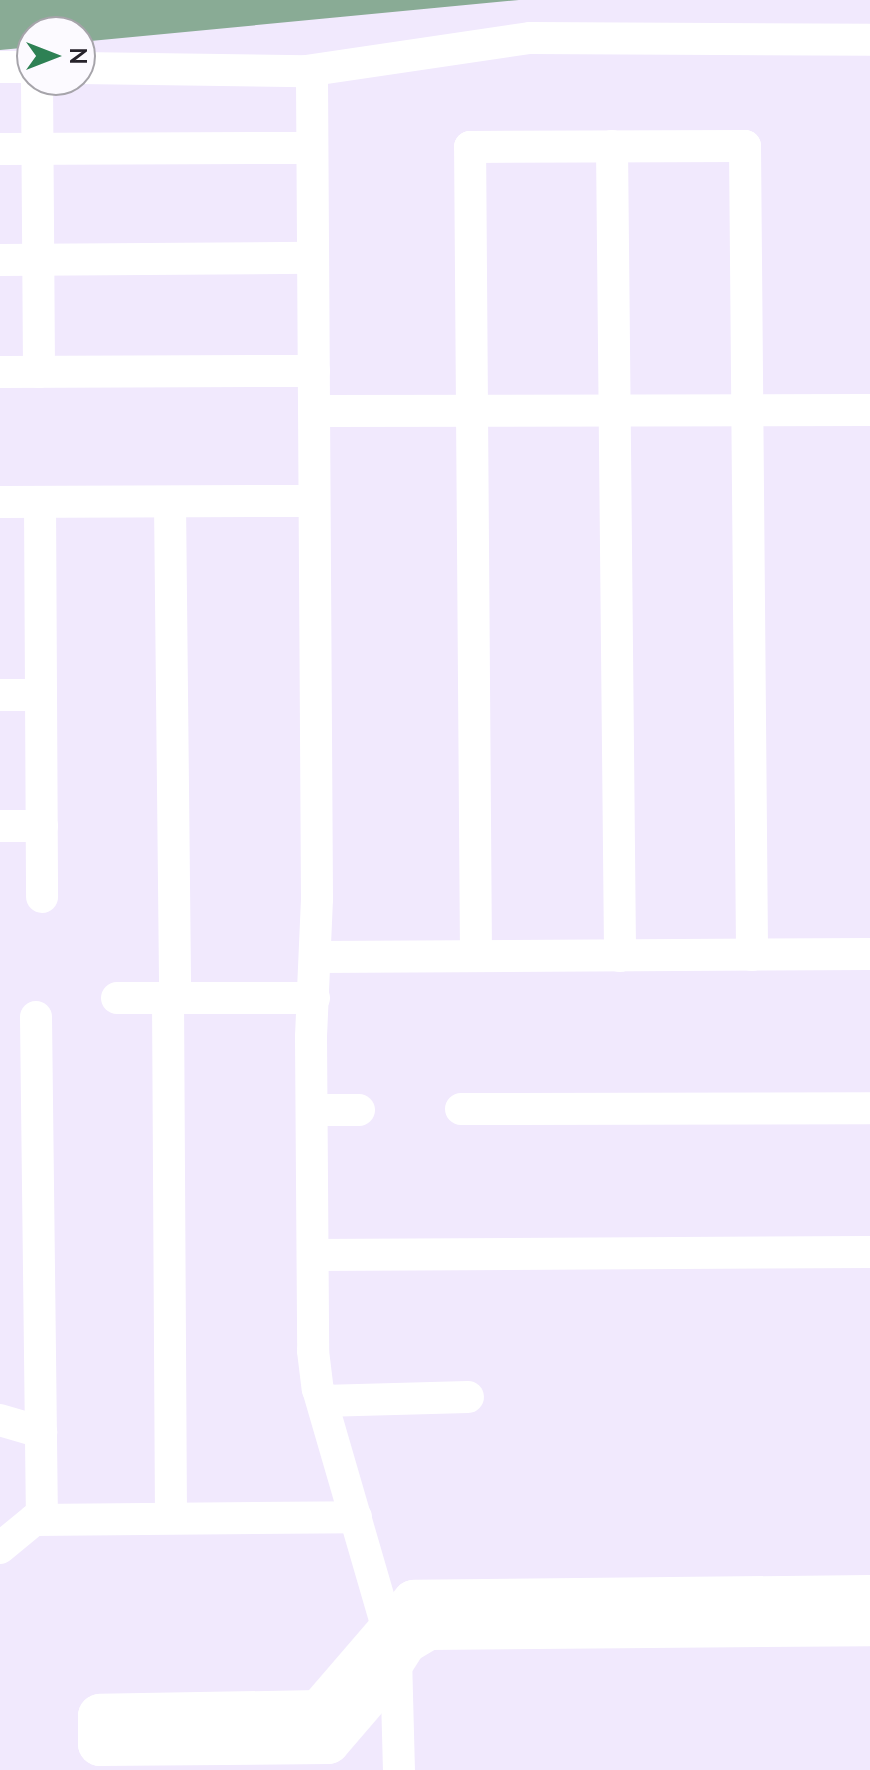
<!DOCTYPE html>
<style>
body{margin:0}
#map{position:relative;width:870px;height:1770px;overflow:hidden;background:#f1e9fd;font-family:Lato,sans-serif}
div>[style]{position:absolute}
.water>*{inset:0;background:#89ab95}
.street>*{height:32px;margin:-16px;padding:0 16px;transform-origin:16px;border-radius:16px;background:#fff}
.secondary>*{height:44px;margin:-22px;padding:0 22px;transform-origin:22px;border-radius:22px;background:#fff}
span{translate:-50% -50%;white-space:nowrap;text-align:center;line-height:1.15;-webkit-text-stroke:6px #fcfaff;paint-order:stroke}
.north{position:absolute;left:16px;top:16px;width:80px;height:80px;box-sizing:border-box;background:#fcfaff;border:2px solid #a6a4aa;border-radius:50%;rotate:90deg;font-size:22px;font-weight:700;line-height:32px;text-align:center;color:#26222b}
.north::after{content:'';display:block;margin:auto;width:28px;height:36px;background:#2e8154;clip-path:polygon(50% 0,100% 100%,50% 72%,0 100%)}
</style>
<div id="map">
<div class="water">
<div style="clip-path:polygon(0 0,519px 0,80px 42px,80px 32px,32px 32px,32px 47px,0 50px)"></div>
</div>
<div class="street">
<div style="left:0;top:67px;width:32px"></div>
<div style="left:80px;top:68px;width:226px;rotate:0.8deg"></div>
<div style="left:306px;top:71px;width:226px;rotate:-8.4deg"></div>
<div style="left:530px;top:38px;width:340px;rotate:0.3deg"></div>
<div style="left:312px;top:80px;width:819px;rotate:89.65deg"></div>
<div style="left:317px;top:899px;width:138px;rotate:92.5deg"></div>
<div style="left:311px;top:1037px;width:314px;rotate:89.6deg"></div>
<div style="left:313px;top:1351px;width:38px;rotate:83deg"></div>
<div style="left:318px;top:1389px;width:279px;rotate:73.8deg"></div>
<div style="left:396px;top:1657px;width:113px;rotate:88.5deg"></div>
<div style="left:37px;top:82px;width:290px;rotate:89.6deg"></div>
<div style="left:612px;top:146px;width:810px;rotate:89.43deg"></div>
<div style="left:0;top:149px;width:312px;rotate:-0.2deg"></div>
<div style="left:0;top:260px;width:313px;rotate:-0.4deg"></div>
<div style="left:0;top:372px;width:314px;rotate:-0.2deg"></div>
<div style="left:314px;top:411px;width:556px;rotate:-0.1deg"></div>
<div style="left:0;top:502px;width:314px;rotate:-0.2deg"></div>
<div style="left:40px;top:502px;width:395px;rotate:89.7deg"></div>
<div style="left:170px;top:502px;width:496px;rotate:89.4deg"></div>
<div style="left:0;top:695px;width:41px"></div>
<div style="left:0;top:826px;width:42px"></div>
<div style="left:476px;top:956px;width:809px;rotate:-90.42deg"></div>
<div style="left:470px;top:147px;width:275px;rotate:-0.2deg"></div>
<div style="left:745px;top:146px;width:809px;rotate:89.5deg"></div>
<div style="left:316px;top:957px;width:554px;rotate:-0.31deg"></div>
<div style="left:117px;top:998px;width:197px"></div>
<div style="left:168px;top:998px;width:520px;rotate:89.67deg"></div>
<div style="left:36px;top:1017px;width:502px;rotate:89.32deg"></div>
<div style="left:461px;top:1109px;width:409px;rotate:-0.1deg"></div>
<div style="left:312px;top:1110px;width:47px"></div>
<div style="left:313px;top:1255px;width:557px;rotate:-0.31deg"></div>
<div style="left:322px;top:1401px;width:146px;rotate:-1.6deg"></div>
<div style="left:0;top:1420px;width:43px;rotate:16.3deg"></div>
<div style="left:0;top:1548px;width:44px;rotate:-39.5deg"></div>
<div style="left:34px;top:1520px;width:322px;rotate:-0.5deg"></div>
</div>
<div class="secondary">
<div style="left:870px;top:1597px;width:456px;rotate:179.4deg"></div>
<div style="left:414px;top:1602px;width:145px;rotate:130.8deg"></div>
<div style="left:319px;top:1712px;width:219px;rotate:179deg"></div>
<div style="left:100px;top:1716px;width:28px;rotate:90deg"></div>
<div style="left:100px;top:1744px;width:228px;rotate:-0.5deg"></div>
<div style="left:328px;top:1742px;width:77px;rotate:-49.2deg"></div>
<div style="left:378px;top:1684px;width:50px;rotate:-57.3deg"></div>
<div style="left:405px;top:1642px;width:27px;rotate:-31deg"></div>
<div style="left:428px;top:1628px;width:442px;rotate:-0.5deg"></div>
</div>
<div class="north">N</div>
</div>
